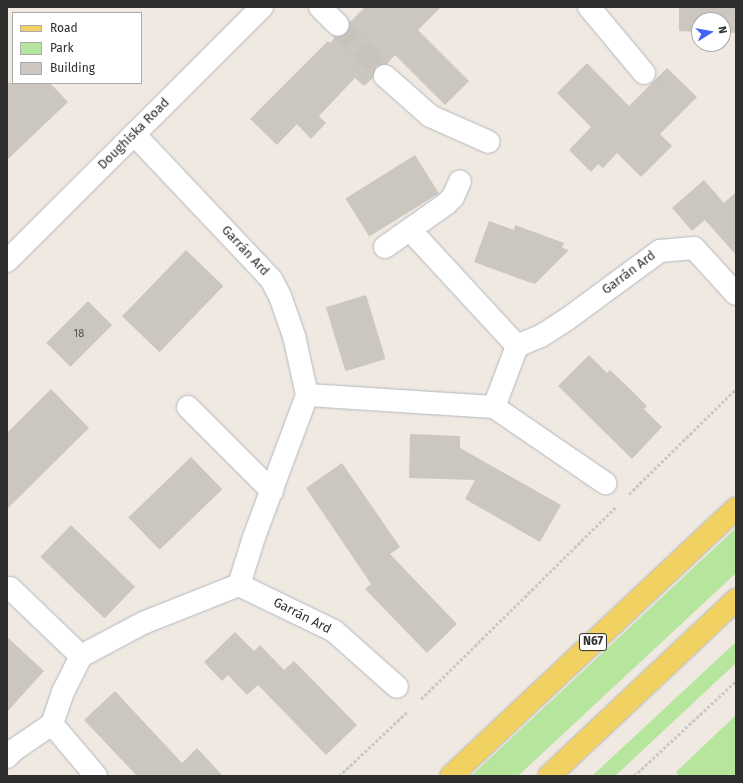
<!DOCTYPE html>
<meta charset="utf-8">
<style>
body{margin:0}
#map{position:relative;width:743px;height:783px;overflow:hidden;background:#efe9e1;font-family:"Fira Sans",sans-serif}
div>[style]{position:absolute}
.green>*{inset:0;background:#b6e59e}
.building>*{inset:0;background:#cbc7bf;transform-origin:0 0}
.minor-tunnel>*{height:22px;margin-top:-11px;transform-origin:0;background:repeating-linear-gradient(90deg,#c8c4bd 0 22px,transparent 0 33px)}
.path>*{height:2.5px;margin-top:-1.25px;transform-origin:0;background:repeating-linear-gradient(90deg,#c9c9c9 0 3px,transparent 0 5px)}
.roads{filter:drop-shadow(0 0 1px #b4b7c1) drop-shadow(0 0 1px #b4b7c1)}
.minor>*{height:22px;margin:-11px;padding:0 11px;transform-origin:11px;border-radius:11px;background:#fff}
.major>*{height:22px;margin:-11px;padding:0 11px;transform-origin:11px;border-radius:11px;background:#f2d163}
span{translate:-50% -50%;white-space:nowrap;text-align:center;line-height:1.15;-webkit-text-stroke:3.5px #fff;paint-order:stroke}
.number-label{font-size:11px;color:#555452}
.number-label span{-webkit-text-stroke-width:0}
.shield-label span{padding:1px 3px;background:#fff;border:1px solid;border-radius:3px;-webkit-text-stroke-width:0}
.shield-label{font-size:12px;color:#2e2e2e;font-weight:700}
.street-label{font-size:13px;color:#2e2e2e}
.frame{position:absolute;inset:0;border:8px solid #2e2e2e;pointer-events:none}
.legend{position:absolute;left:12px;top:12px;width:130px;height:72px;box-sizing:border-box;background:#fff;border:1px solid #ababab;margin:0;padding:5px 7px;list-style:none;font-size:12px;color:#2e2e2e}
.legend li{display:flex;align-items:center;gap:8px;height:20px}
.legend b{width:20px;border:1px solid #ababab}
.north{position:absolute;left:691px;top:12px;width:40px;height:40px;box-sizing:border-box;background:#fff;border:1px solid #ababab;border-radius:50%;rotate:79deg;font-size:11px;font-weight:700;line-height:16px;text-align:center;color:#2e2e2e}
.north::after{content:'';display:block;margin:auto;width:14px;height:18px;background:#4264fb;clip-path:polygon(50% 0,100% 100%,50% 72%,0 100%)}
</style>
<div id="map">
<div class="green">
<div style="clip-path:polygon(736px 528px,736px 573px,518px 776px,471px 776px)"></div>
<div style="clip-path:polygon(736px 642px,736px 663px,615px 776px,592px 776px)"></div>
<div style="clip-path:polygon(736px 715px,736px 776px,679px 776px,676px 772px)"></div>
</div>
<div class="building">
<div style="clip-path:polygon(365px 7px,441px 7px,418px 30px,469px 81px,445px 105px,395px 55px,387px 64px,376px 67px,373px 78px,364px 86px,355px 78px,319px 116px,326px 123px,311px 139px,297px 124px,277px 145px,250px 119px,328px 41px,330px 43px,335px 37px,347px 34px,350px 22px)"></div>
<div style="clip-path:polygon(679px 7px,736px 7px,736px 33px,723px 32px,723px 20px,699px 20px,699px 32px,679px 31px)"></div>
<div style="clip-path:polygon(587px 63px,629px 106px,667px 68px,697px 97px,660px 134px,672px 146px,641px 177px,617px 153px,603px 168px,598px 164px,591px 172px,569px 150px,591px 127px,557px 93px)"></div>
<div style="clip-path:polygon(7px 83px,50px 83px,68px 102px,7px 160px)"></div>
<div style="left:415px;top:155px;width:45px;height:82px;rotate:58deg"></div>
<div style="clip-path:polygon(704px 180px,724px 203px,736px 192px,736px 255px,705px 220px,692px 231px,672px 208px)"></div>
<div style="clip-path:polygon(489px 221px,514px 230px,515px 225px,564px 243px,562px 248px,569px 250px,535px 284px,523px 280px,474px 262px)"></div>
<div style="left:186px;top:250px;width:52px;height:92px;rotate:44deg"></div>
<div style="left:366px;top:295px;width:67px;height:42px;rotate:73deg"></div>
<div style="left:88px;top:301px;width:34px;height:59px;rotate:45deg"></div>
<div style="clip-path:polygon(589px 355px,607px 373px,610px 370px,629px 388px,647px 406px,644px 409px,662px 427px,632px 459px,558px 386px)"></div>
<div style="clip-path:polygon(51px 389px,89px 428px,7px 509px,7px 433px)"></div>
<div style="clip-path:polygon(410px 434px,460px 436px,460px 448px,561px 505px,540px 542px,465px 499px,475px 480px,409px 478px)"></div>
<div style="left:191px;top:457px;width:45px;height:87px;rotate:46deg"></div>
<div style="clip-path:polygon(342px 463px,400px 547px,390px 554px,457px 624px,427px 653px,365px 589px,371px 584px,306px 488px)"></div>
<div style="left:71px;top:525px;width:89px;height:44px;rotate:44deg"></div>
<div style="clip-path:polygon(235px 632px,254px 651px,260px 645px,284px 670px,294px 661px,357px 725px,326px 755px,258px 685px,247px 695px,228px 675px,222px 681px,204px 662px)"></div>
<div style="clip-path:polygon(7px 637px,44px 671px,7px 712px)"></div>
<div style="clip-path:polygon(115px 691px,182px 763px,197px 748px,223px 776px,137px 776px,84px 720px)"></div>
</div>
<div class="minor-tunnel">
<div style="left:338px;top:25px;width:69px;rotate:47.3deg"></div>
</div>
<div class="path">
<div style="left:629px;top:494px;width:150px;rotate:-44.5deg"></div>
<div style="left:421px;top:699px;width:274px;rotate:-44.6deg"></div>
<div style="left:339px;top:776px;width:93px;rotate:-43.3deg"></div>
<div style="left:634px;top:776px;width:139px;rotate:-43deg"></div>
</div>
<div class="roads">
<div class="minor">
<div style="left:320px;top:7px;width:25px;rotate:45deg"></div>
<div style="left:589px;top:7px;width:86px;rotate:50.2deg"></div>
<div style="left:385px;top:76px;width:60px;rotate:41.6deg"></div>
<div style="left:430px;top:116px;width:64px;rotate:23.8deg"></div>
<div style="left:411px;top:231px;width:156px;rotate:47.3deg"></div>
<div style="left:385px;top:247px;width:75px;rotate:-35.2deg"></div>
<div style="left:446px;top:204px;width:10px;rotate:-45deg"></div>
<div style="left:453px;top:197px;width:17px;rotate:-66deg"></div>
<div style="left:7px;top:261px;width:360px;rotate:-44.9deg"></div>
<div style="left:307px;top:395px;width:187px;rotate:3.7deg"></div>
<div style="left:494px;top:407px;width:135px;rotate:34.4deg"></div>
<div style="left:188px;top:407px;width:119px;rotate:45deg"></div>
<div style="left:494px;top:407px;width:65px;rotate:-69.3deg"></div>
<div style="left:517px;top:346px;width:26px;rotate:-23deg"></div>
<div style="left:541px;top:336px;width:30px;rotate:-33deg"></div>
<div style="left:566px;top:320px;width:117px;rotate:-36.3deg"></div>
<div style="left:660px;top:251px;width:34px;rotate:-5deg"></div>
<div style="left:694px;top:248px;width:62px;rotate:47.6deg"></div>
<div style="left:239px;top:585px;width:106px;rotate:25.8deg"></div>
<div style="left:334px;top:631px;width:84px;rotate:41.6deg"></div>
<div style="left:10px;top:588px;width:98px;rotate:43.8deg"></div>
<div style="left:52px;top:724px;width:68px;rotate:49.8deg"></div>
<div style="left:7px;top:757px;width:10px;rotate:-45deg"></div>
<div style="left:14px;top:750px;width:46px;rotate:-34.4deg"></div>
<div style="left:52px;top:724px;width:34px;rotate:-71deg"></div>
<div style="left:63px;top:692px;width:40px;rotate:-63.4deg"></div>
<div style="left:81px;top:656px;width:70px;rotate:-28deg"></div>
<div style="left:143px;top:623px;width:103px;rotate:-21.6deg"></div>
<div style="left:239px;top:585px;width:50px;rotate:-72.6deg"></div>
<div style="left:254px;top:537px;width:152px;rotate:-69.5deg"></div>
<div style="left:307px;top:395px;width:60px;rotate:-102.4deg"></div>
<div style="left:294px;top:336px;width:42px;rotate:-109.3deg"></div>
<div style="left:280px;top:296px;width:19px;rotate:-118deg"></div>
<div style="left:271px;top:279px;width:199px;rotate:-133.4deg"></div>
</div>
<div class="major">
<div style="left:451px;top:776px;width:391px;rotate:-43.2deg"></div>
<div style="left:549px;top:776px;width:257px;rotate:-43.3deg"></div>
</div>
</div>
<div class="number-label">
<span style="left:79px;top:334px">18</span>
</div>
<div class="shield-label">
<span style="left:593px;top:642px">N67</span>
</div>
<div class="street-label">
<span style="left:134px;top:134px;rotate:-45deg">Doughiska Road</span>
<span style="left:245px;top:251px;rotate:47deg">Garrán Ard</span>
<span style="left:629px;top:273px;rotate:-37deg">Garrán Ard</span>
<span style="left:302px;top:616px;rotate:27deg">Garrán Ard</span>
</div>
<div class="frame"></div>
<ul class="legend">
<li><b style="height:5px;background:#f2d163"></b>Road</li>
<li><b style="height:11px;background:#b6e59e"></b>Park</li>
<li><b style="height:11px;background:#cbc7bf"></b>Building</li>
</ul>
<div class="north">N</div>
</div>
